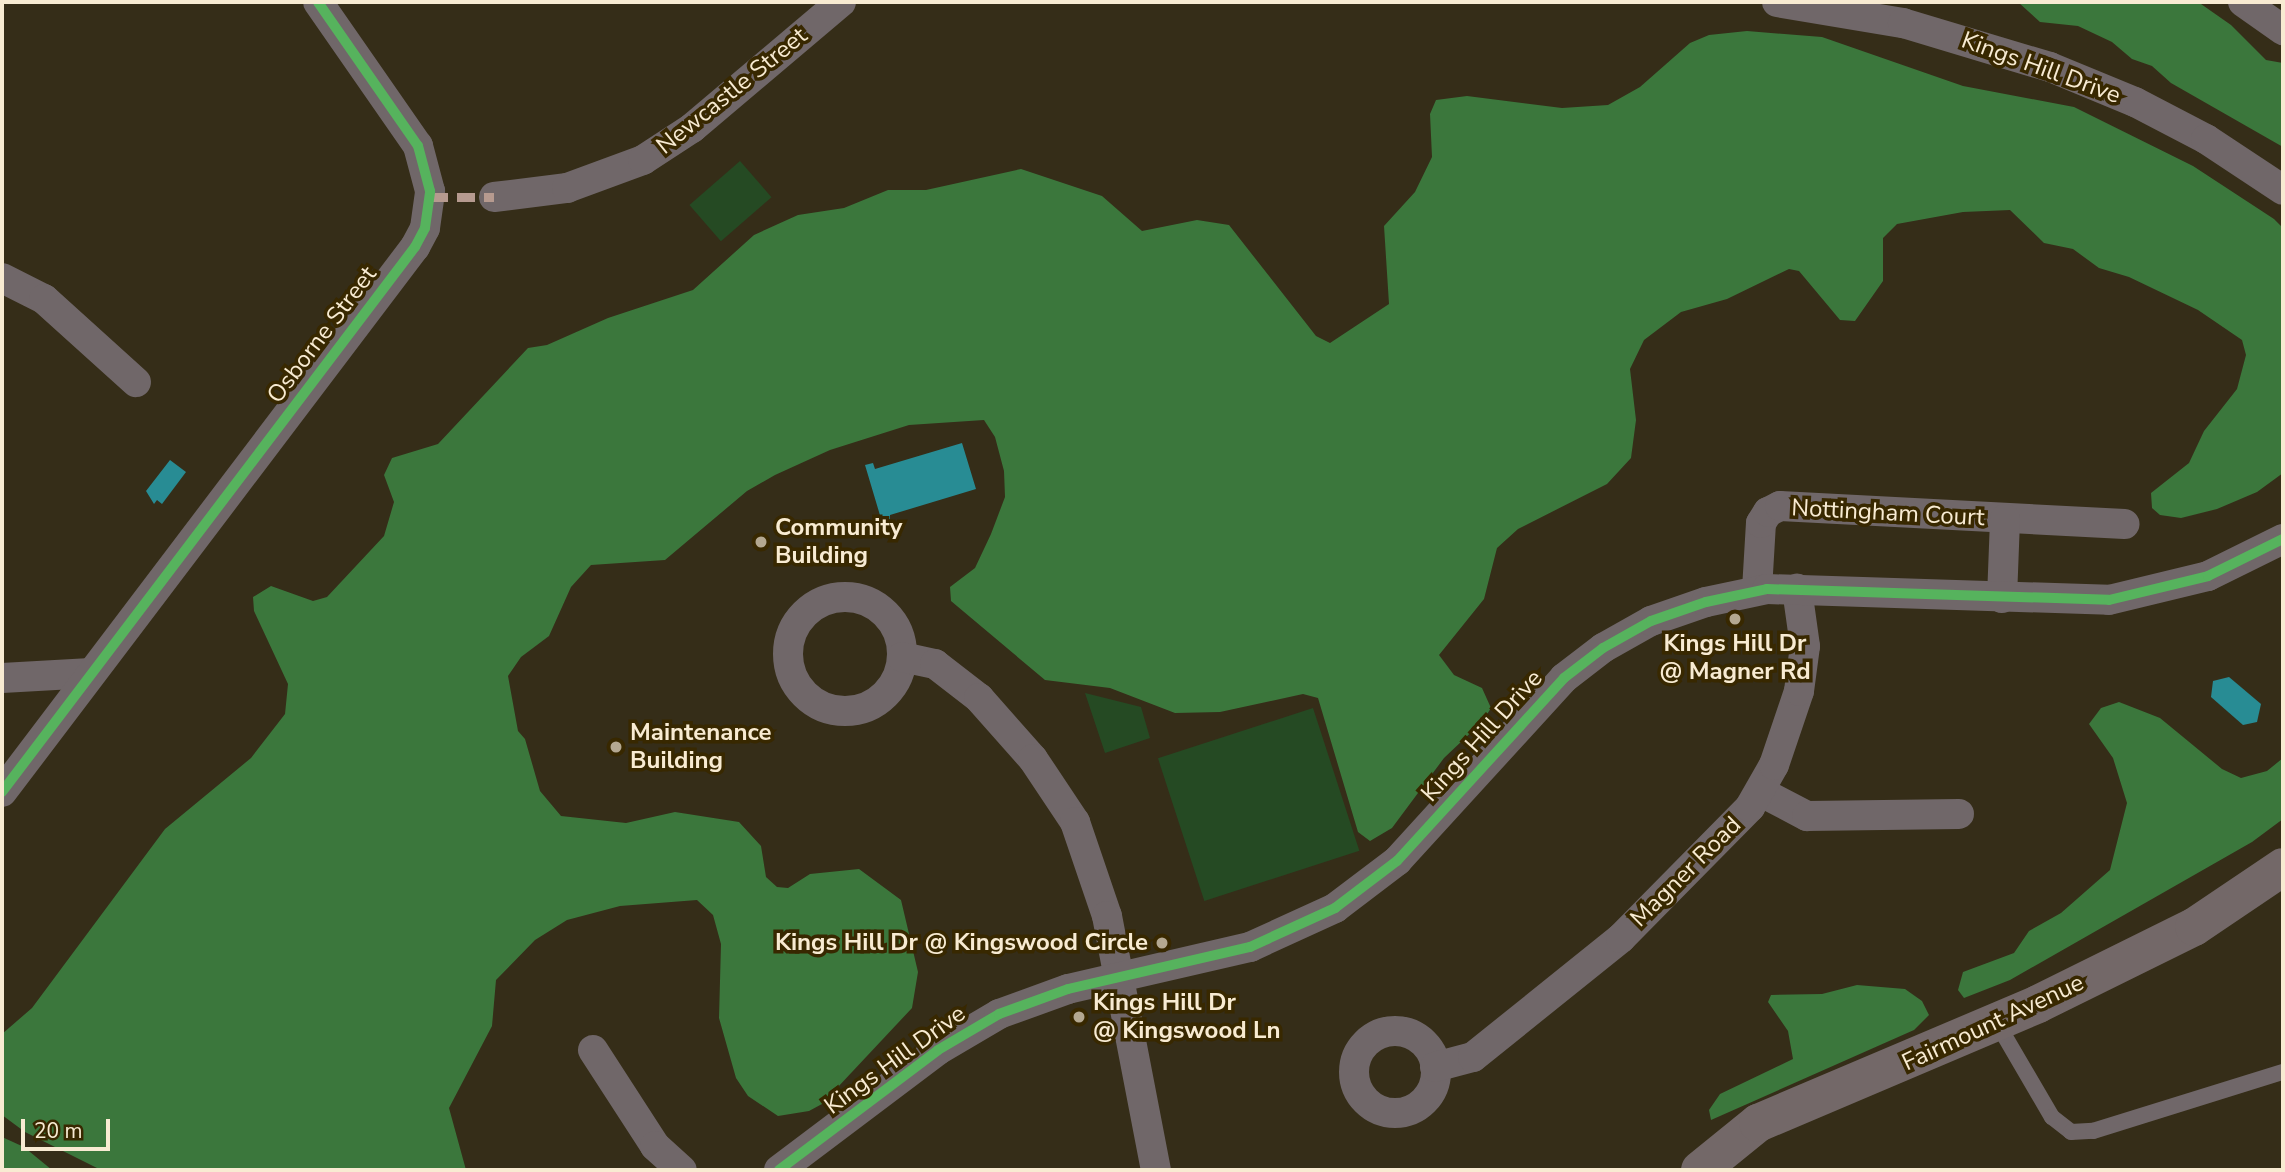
<!DOCTYPE html>
<style>
body{margin:0}
#map{position:relative;width:2285px;height:1172px;overflow:hidden;background:#352d18;font-family:"Nunito Sans",sans-serif}
div>[style]{position:absolute}
.green>*{inset:0;background:#254a23;transform-origin:0 0}
.forest>*{inset:0;background:#3b773c}
.water>*{inset:0;background:#288c94}
.lane>*{height:16px;margin:-8px;padding:0 8px;transform-origin:8px;border-radius:8px;background:#706769}
.street>*{height:30px;margin:-15px;padding:0 15px;transform-origin:15px;border-radius:15px;background:#706769}
.street>.ring{margin:-15px;padding:0;box-sizing:content-box;background:none;border:30px solid #706769;border-radius:50%}
.secondary>*{height:38px;margin:-19px;padding:0 19px;transform-origin:19px;border-radius:19px;background:#736868}
.quiet>*{height:9px;margin-top:-4.5px;transform-origin:0;background:repeating-linear-gradient(90deg,#b69a8f 0 18px,transparent 0 27px)}
.cycleway>*{height:10px;margin:-5px;padding:0 5px;transform-origin:5px;border-radius:5px;background:#56b35d}
.dots>*{width:19px;height:19px;translate:-50% -50%;box-sizing:border-box;border:4px solid #382800;border-radius:50%}
span{translate:-50% -50%;white-space:nowrap;text-align:center;line-height:1.15;-webkit-text-stroke:7px #382800;paint-order:stroke}
.street-label{font-size:24px;color:#f8ebd2}
.poi-label{font-size:24px;color:#f8ebd2;font-weight:700}
.left{translate:0 -50%;text-align:left}
.right{translate:-100% -50%;text-align:right}
.frame{position:absolute;inset:0;border:4px solid #f8ebd2;pointer-events:none}
.scale{position:absolute;left:21px;top:1119px;width:89px;height:32px;box-sizing:border-box;border:4px solid #f8ebd2;border-top:0;padding-left:9px;font-size:21px;line-height:24px;white-space:nowrap;color:#f8ebd2;-webkit-text-stroke:5px #382800;paint-order:stroke}
</style>
<div id="map">
<div class="green">
<div style="left:740px;top:161px;width:48px;height:67px;rotate:49deg"></div>
<div style="clip-path:polygon(1085px 693px,1141px 707px,1150px 738px,1105px 753px)"></div>
<div style="left:1313px;top:708px;width:150px;height:163px;rotate:72deg"></div>
</div>
<div class="forest">
<div style="clip-path:polygon(2018px 2px,2201px 4px,2231px 25px,2266px 60px,2283px 63px,2283px 147px,2171px 83px,2152px 66px,2132px 59px,2112px 42px,2078px 26px,2040px 22px)"></div>
<div style="clip-path:polygon(1747px 31px,1822px 37px,1963px 86px,2074px 107px,2193px 166px,2274px 219px,2283px 228px,2283px 473px,2257px 492px,2217px 509px,2181px 518px,2160px 515px,2152px 508px,2151px 493px,2189px 463px,2204px 431px,2237px 389px,2246px 355px,2242px 340px,2198px 310px,2129px 277px,2099px 268px,2073px 249px,2044px 243px,2010px 210px,1963px 212px,1897px 224px,1883px 238px,1883px 281px,1855px 321px,1840px 320px,1799px 271px,1789px 269px,1727px 299px,1681px 312px,1644px 340px,1630px 369px,1636px 420px,1631px 458px,1607px 484px,1518px 529px,1497px 548px,1484px 599px,1439px 655px,1454px 675px,1482px 688px,1491px 708px,1482px 722px,1444px 758px,1392px 828px,1370px 841px,1358px 832px,1318px 698px,1303px 694px,1220px 712px,1175px 713px,1110px 688px,1045px 680px,951px 601px,950px 587px,975px 568px,991px 534px,1005px 497px,1004px 471px,995px 437px,984px 420px,909px 425px,830px 450px,775px 475px,747px 491px,665px 560px,591px 565px,571px 587px,549px 636px,521px 657px,508px 676px,518px 731px,525px 739px,540px 791px,561px 816px,626px 823px,675px 812px,739px 822px,761px 846px,766px 877px,777px 887px,788px 888px,810px 874px,859px 869px,901px 900px,918px 972px,912px 1008px,822px 1104px,809px 1111px,778px 1116px,748px 1096px,736px 1078px,719px 1018px,721px 944px,713px 915px,697px 900px,620px 906px,567px 920px,535px 940px,496px 980px,492px 1026px,449px 1108px,466px 1170px,101px 1170px,25px 1132px,2px 1115px,2px 1034px,32px 1008px,165px 829px,251px 758px,285px 714px,288px 684px,254px 611px,253px 597px,271px 586px,313px 601px,327px 597px,384px 536px,394px 502px,384px 475px,392px 458px,438px 444px,528px 348px,547px 345px,608px 318px,693px 290px,754px 235px,798px 215px,844px 208px,888px 190px,926px 190px,1021px 169px,1102px 196px,1142px 231px,1197px 220px,1229px 225px,1316px 336px,1330px 343px,1389px 304px,1384px 226px,1415px 192px,1432px 157px,1430px 114px,1436px 100px,1467px 96px,1562px 108px,1608px 105px,1640px 87px,1690px 43px,1709px 35px)"></div>
<div style="clip-path:polygon(2119px 702px,2160px 718px,2222px 769px,2241px 778px,2267px 771px,2283px 758px,2283px 819px,2252px 842px,2010px 980px,1964px 998px,1958px 990px,1963px 972px,2014px 953px,2029px 931px,2061px 913px,2110px 870px,2127px 803px,2113px 758px,2089px 724px,2101px 708px)"></div>
<div style="clip-path:polygon(1857px 985px,1905px 989px,1922px 1001px,1929px 1015px,1914px 1030px,1711px 1120px,1709px 1110px,1720px 1094px,1793px 1059px,1788px 1031px,1768px 1002px,1771px 995px,1822px 994px)"></div>
<div style="clip-path:polygon(2px 1137px,24px 1147px,52px 1170px,2px 1170px)"></div>
</div>
<div class="water">
<div style="clip-path:polygon(962px 443px,976px 489px,890px 515px,890px 519px,882px 522px,865px 465px,873px 463px,875px 469px)"></div>
<div style="clip-path:polygon(170px 460px,186px 472px,162px 504px,157px 500px,154px 504px,146px 491px)"></div>
<div style="clip-path:polygon(2229px 677px,2261px 704px,2257px 722px,2243px 725px,2211px 697px,2213px 681px)"></div>
</div>
<div class="lane">
<div style="left:1997px;top:1023px;width:109px;rotate:59.7deg"></div>
<div style="left:2052px;top:1117px;width:24px;rotate:38deg"></div>
<div style="left:2071px;top:1132px;width:22px;rotate:-3deg"></div>
<div style="left:2093px;top:1131px;width:199px;rotate:-17.3deg"></div>
</div>
<div class="street">
<div style="left:1777px;top:2px;width:128px;rotate:9.5deg"></div>
<div style="left:1903px;top:23px;width:153px;rotate:16.7deg"></div>
<div style="left:2050px;top:67px;width:92px;rotate:22.4deg"></div>
<div style="left:2135px;top:102px;width:80px;rotate:27.5deg"></div>
<div style="left:2206px;top:139px;width:92px;rotate:33.5deg"></div>
<div style="left:2243px;top:2px;width:49px;rotate:35deg"></div>
<div style="left:494px;top:197px;width:74px;rotate:-7deg"></div>
<div style="left:567px;top:188px;width:81px;rotate:-20.2deg"></div>
<div style="left:643px;top:160px;width:59px;rotate:-33.1deg"></div>
<div style="left:692px;top:128px;width:195px;rotate:-40.2deg"></div>
<div style="left:2px;top:278px;width:47px;rotate:26.6deg"></div>
<div style="left:44px;top:299px;width:124px;rotate:42.1deg"></div>
<div style="left:1757px;top:590px;width:67px;rotate:-86.6deg"></div>
<div style="left:1761px;top:523px;width:13px;rotate:-58deg"></div>
<div style="left:1768px;top:512px;width:13px;rotate:-27deg"></div>
<div style="left:1780px;top:506px;width:345px;rotate:3deg"></div>
<div class="ring" style="left:788px;top:597px;width:84px;height:84px"></div>
<div style="left:2002px;top:598px;width:79px;rotate:-87.8deg"></div>
<div style="left:902px;top:657px;width:34px;rotate:12deg"></div>
<div style="left:935px;top:664px;width:56px;rotate:37.7deg"></div>
<div style="left:979px;top:698px;width:81px;rotate:48.5deg"></div>
<div style="left:1033px;top:759px;width:76px;rotate:56.3deg"></div>
<div style="left:1075px;top:822px;width:99px;rotate:71.2deg"></div>
<div style="left:1107px;top:916px;width:259px;rotate:79.1deg"></div>
<div style="left:2px;top:678px;width:89px;rotate:-3.2deg"></div>
<div style="left:2px;top:792px;width:684px;rotate:-52.85deg"></div>
<div style="left:415px;top:247px;width:21px;rotate:-62deg"></div>
<div style="left:425px;top:228px;width:37px;rotate:-82deg"></div>
<div style="left:430px;top:191px;width:47px;rotate:-104.9deg"></div>
<div style="left:418px;top:146px;width:175px;rotate:-124.8deg"></div>
<div style="left:1761px;top:792px;width:52px;rotate:27.6deg"></div>
<div style="left:1807px;top:816px;width:152px;rotate:-0.8deg"></div>
<div class="ring" style="left:1354px;top:1031px;width:52px;height:52px"></div>
<div style="left:593px;top:1050px;width:114px;rotate:57.1deg"></div>
<div style="left:655px;top:1146px;width:36px;rotate:42deg"></div>
<div style="left:1435px;top:1067px;width:39px;rotate:-15deg"></div>
<div style="left:1473px;top:1057px;width:190px;rotate:-38.8deg"></div>
<div style="left:1621px;top:938px;width:184px;rotate:-45.4deg"></div>
<div style="left:1750px;top:807px;width:48px;rotate:-60.3deg"></div>
<div style="left:1774px;top:765px;width:78px;rotate:-71.3deg"></div>
<div style="left:1799px;top:691px;width:45px;rotate:-82.4deg"></div>
<div style="left:1805px;top:646px;width:58px;rotate:-98deg"></div>
<div style="left:779px;top:1170px;width:199px;rotate:-37deg"></div>
<div style="left:938px;top:1050px;width:71px;rotate:-30.5deg"></div>
<div style="left:999px;top:1014px;width:73px;rotate:-19.9deg"></div>
<div style="left:1068px;top:989px;width:187px;rotate:-13deg"></div>
<div style="left:1250px;top:947px;width:94px;rotate:-24.6deg"></div>
<div style="left:1335px;top:908px;width:78px;rotate:-37.2deg"></div>
<div style="left:1397px;top:861px;width:248px;rotate:-47.6deg"></div>
<div style="left:1564px;top:678px;width:49px;rotate:-37.6deg"></div>
<div style="left:1603px;top:648px;width:55px;rotate:-29.4deg"></div>
<div style="left:1651px;top:621px;width:58px;rotate:-19.1deg"></div>
<div style="left:1706px;top:602px;width:62px;rotate:-12deg"></div>
<div style="left:1767px;top:589px;width:342px;rotate:1.8deg"></div>
<div style="left:2109px;top:600px;width:102px;rotate:-13.6deg"></div>
<div style="left:2208px;top:576px;width:84px;rotate:-26.3deg"></div>
</div>
<div class="secondary">
<div style="left:1700px;top:1170px;width:75px;rotate:-39deg"></div>
<div style="left:1758px;top:1123px;width:304px;rotate:-23deg"></div>
<div style="left:2038px;top:1004px;width:174px;rotate:-26.3deg"></div>
<div style="left:2194px;top:927px;width:107px;rotate:-34deg"></div>
</div>
<div class="quiet">
<div style="left:430px;top:197px;width:64px"></div>
</div>
<div class="cycleway">
<div style="left:2px;top:792px;width:684px;rotate:-52.85deg"></div>
<div style="left:415px;top:247px;width:21px;rotate:-62deg"></div>
<div style="left:425px;top:228px;width:37px;rotate:-82deg"></div>
<div style="left:430px;top:191px;width:47px;rotate:-104.9deg"></div>
<div style="left:418px;top:146px;width:175px;rotate:-124.8deg"></div>
<div style="left:779px;top:1170px;width:199px;rotate:-37deg"></div>
<div style="left:938px;top:1050px;width:71px;rotate:-30.5deg"></div>
<div style="left:999px;top:1014px;width:73px;rotate:-19.9deg"></div>
<div style="left:1068px;top:989px;width:187px;rotate:-13deg"></div>
<div style="left:1250px;top:947px;width:94px;rotate:-24.6deg"></div>
<div style="left:1335px;top:908px;width:78px;rotate:-37.2deg"></div>
<div style="left:1397px;top:861px;width:248px;rotate:-47.6deg"></div>
<div style="left:1564px;top:678px;width:49px;rotate:-37.6deg"></div>
<div style="left:1603px;top:648px;width:55px;rotate:-29.4deg"></div>
<div style="left:1651px;top:621px;width:58px;rotate:-19.1deg"></div>
<div style="left:1706px;top:602px;width:62px;rotate:-12deg"></div>
<div style="left:1767px;top:589px;width:342px;rotate:1.8deg"></div>
<div style="left:2109px;top:600px;width:102px;rotate:-13.6deg"></div>
<div style="left:2208px;top:576px;width:84px;rotate:-26.3deg"></div>
</div>
<div class="dots">
<div style="left:761px;top:542px;background:#b4a891"></div>
<div style="left:1735px;top:619px;background:#b4a891"></div>
<div style="left:616px;top:747px;background:#b4a891"></div>
<div style="left:1162px;top:943px;background:#b4a891"></div>
<div style="left:1079px;top:1017px;background:#b4a891"></div>
</div>
<div class="street-label">
<span style="left:2041px;top:68px;rotate:20deg">Kings Hill Drive</span>
<span style="left:732px;top:91px;rotate:-39deg">Newcastle Street</span>
<span style="left:322px;top:335px;rotate:-53deg">Osborne Street</span>
<span style="left:1888px;top:513px;rotate:3deg">Nottingham Court</span>
<span style="left:1482px;top:736px;rotate:-48deg">Kings Hill Drive</span>
<span style="left:1686px;top:872px;rotate:-45deg">Magner Road</span>
<span style="left:1993px;top:1023px;rotate:-25deg">Fairmount Avenue</span>
<span style="left:895px;top:1060px;rotate:-36deg">Kings Hill Drive</span>
</div>
<div class="poi-label">
<span class="left" style="left:775px;top:542px">Community<br>Building</span>
<span style="left:1735px;top:658px">Kings Hill Dr<br>@ Magner Rd</span>
<span class="left" style="left:630px;top:747px">Maintenance<br>Building</span>
<span class="right" style="left:1148px;top:943px">Kings Hill Dr @ Kingswood Circle</span>
<span class="left" style="left:1093px;top:1017px">Kings Hill Dr<br>@ Kingswood Ln</span>
</div>
<div class="frame"></div>
<div class="scale">20 m</div>
</div>
